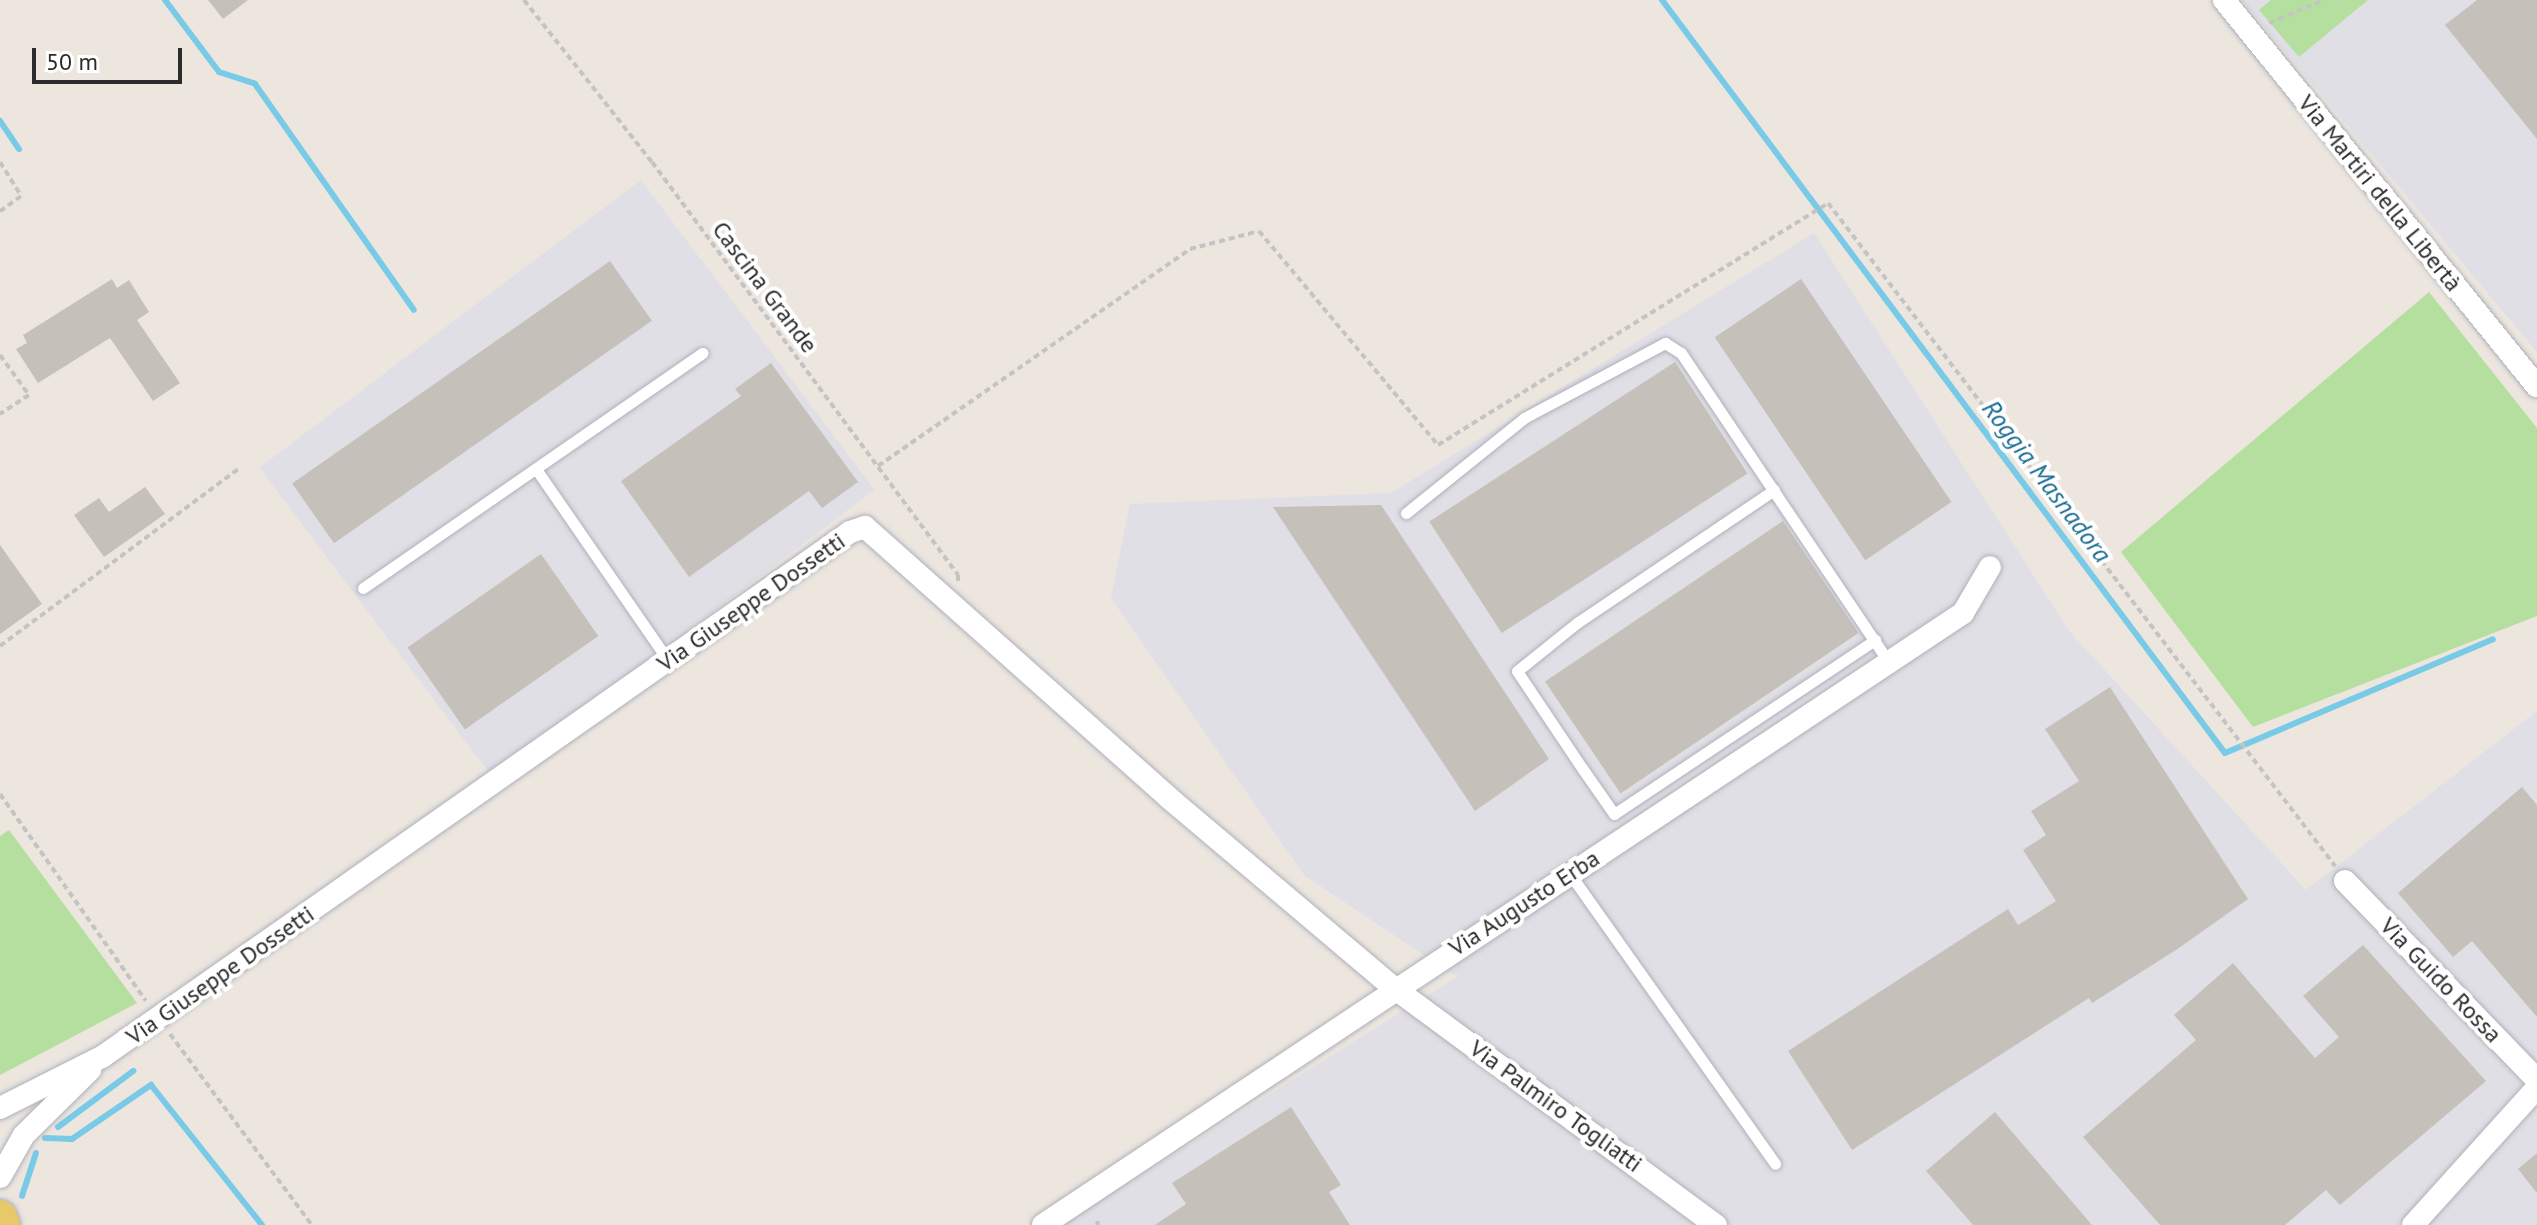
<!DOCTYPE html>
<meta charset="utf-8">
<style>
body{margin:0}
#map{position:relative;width:2537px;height:1225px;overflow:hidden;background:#ece6df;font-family:"PT Sans",sans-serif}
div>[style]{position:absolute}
.industrial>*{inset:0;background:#e0dfe5;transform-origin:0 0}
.green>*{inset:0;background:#b5df9f}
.stream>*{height:6px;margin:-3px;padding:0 3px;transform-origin:3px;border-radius:3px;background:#79cae7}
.building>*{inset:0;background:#c5c0ba;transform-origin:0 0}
.path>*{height:4px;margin-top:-2px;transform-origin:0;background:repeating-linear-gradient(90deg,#c4c4c4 0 6px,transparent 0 10px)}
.roads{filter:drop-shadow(0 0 2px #afb1bb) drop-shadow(0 0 2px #afb1bb)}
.lane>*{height:11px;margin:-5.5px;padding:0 5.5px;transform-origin:5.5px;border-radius:5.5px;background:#fff}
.street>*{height:22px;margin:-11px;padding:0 11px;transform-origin:11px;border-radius:11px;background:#fff}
.primary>*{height:34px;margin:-17px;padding:0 17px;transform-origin:17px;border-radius:17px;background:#e7c969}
span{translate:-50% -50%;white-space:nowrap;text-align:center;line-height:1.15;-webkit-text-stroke:8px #fff;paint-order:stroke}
.street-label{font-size:24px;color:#2b2b2b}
.water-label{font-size:26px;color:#176a94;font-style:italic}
.scale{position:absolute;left:32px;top:48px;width:150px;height:36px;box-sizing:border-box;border:4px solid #2b2b2b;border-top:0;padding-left:10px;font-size:24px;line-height:28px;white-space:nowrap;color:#2b2b2b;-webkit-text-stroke:6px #fff;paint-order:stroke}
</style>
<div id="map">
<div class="industrial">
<div style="clip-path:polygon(2242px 0,2537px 0,2537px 352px)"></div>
<div style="left:641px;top:180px;width:388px;height:478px;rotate:53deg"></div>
<div style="clip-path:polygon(1814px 233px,2069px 631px,2306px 890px,2537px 711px,2537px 1225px,1061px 1225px,1457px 977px,1304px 875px,1111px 598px,1130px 504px,1391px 493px)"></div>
</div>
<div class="green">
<div style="clip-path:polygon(2271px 0,2368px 0,2299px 57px,2259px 10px)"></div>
<div style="clip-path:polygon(2429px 292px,2537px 428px,2537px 616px,2253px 727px,2121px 552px)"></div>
<div style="clip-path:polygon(9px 830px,137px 1003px,0 1075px,0 836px)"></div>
</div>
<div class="stream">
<div style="left:165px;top:0;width:90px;rotate:53.1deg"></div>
<div style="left:219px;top:72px;width:38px;rotate:18deg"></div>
<div style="left:255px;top:84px;width:276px;rotate:54.9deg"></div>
<div style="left:1662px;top:0;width:940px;rotate:53.22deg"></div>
<div style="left:2225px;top:753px;width:291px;rotate:-23deg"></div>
<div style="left:0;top:121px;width:34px;rotate:56deg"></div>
<div style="left:58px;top:1127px;width:94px;rotate:-36.7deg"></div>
<div style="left:45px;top:1138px;width:27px;rotate:2deg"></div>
<div style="left:72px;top:1139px;width:96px;rotate:-34.4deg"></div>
<div style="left:151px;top:1085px;width:179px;rotate:51.6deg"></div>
<div style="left:22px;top:1196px;width:45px;rotate:-72deg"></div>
</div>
<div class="building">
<div style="clip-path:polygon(208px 0,248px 0,223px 19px)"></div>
<div style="clip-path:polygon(2477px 0,2537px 0,2537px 139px,2445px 25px)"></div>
<div style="left:610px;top:261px;width:73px;height:388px;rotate:55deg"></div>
<div style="clip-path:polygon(112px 279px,117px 288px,129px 280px,149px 312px,137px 320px,180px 383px,153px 401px,110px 338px,38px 383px,16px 349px,27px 343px,23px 335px)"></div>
<div style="left:1801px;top:279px;width:269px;height:104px;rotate:56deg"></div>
<div style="left:1675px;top:362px;width:133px;height:293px;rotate:57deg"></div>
<div style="clip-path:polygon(771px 363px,858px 482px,822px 508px,809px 491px,689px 577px,621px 481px,741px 396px,735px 389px)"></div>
<div style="clip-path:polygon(145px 487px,165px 514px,104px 557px,74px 515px,99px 498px,109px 512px)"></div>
<div style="clip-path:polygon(1381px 505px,1549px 759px,1475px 811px,1273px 507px)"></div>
<div style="left:1783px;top:521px;width:135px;height:287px;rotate:56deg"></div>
<div style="clip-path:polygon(0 545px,42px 604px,0 634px)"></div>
<div style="left:541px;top:554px;width:100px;height:163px;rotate:55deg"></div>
<div style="clip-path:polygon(2110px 687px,2248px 899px,2176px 950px,2092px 1003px,2089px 998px,1852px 1150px,1788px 1051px,2008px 909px,2018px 925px,2056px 901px,2023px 850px,2046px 835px,2031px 811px,2079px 781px,2045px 729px)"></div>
<div style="clip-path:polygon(2522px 787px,2537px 805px,2537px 1017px,2472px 941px,2453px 957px,2398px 893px)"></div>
<div style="clip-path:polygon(2363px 945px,2486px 1081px,2340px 1205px,2326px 1190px,2285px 1225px,2160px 1225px,2083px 1137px,2196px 1040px,2174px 1015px,2233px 963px,2315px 1058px,2339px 1037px,2303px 996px)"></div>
<div style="clip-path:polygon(1291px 1107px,1341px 1185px,1329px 1192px,1350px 1225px,1155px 1225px,1186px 1204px,1172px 1183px)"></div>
<div style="clip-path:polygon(1995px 1112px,2092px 1225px,1973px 1225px,1926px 1171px)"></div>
<div style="clip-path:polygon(2537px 1153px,2537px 1193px,2518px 1169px)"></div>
</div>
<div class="path">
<div style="left:524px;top:0;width:206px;rotate:51.7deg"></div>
<div style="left:652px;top:162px;width:514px;rotate:53.46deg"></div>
<div style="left:958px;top:575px;width:10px;rotate:90deg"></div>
<div style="left:2269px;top:23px;width:60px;rotate:-22.7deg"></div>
<div style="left:0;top:162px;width:40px;rotate:58deg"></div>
<div style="left:21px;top:196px;width:26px;rotate:144deg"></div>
<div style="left:0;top:355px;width:49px;rotate:54.1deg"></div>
<div style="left:29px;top:395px;width:35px;rotate:147deg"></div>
<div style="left:878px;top:466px;width:380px;rotate:-34.8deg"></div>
<div style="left:1190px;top:249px;width:71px;rotate:-14.6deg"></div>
<div style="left:1259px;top:231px;width:279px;rotate:50.1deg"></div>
<div style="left:1438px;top:445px;width:459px;rotate:-31.8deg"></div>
<div style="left:1828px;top:203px;width:835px;rotate:52.59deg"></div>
<div style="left:0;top:646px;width:300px;rotate:-36.6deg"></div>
<div style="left:0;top:794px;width:253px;rotate:54.8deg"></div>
<div style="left:170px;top:1034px;width:238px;rotate:53.4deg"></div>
<div style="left:1097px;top:1225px;width:4px;rotate:-76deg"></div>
</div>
<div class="roads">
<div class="lane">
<div style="left:536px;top:469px;width:232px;rotate:55.4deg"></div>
<div style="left:1774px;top:490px;width:236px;rotate:146deg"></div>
<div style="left:1578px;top:622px;width:78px;rotate:141.2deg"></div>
<div style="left:1517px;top:671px;width:117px;rotate:56.2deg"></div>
<div style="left:1582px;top:768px;width:56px;rotate:55.2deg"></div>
<div style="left:1614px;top:814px;width:314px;rotate:-33.7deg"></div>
<div style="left:1406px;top:513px;width:151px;rotate:-38.8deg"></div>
<div style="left:1524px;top:418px;width:160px;rotate:-28deg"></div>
<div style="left:1665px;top:343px;width:19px;rotate:32deg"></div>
<div style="left:1681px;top:353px;width:372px;rotate:56.1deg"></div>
<div style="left:363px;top:588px;width:413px;rotate:-34.7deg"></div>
<div style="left:1570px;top:874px;width:355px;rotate:54.7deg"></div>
</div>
<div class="street">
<div style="left:2224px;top:0;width:497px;rotate:51deg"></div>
<div style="left:2345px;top:881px;width:277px;rotate:46deg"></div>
<div style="left:0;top:1108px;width:114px;rotate:-26.6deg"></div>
<div style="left:102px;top:1057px;width:914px;rotate:-35.06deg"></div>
<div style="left:850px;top:532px;width:16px;rotate:-18deg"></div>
<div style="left:865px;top:527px;width:407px;rotate:41.7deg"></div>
<div style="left:1169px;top:798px;width:294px;rotate:40.2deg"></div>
<div style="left:1394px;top:988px;width:400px;rotate:36.4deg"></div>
<div style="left:0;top:1177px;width:48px;rotate:-60.3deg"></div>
<div style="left:24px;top:1135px;width:93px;rotate:-44.6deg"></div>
<div style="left:1043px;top:1225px;width:1105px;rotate:-33.63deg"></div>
<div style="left:1963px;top:613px;width:53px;rotate:-59.6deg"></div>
<div style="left:2413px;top:1225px;width:185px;rotate:-47.9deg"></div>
</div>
<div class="primary">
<div style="left:0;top:1217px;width:9px;rotate:69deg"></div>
</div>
</div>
<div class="street-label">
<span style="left:2380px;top:193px;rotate:51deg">Via Martiri della Libertà</span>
<span style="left:765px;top:287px;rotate:53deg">Cascina Grande</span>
<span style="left:751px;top:602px;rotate:-35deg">Via Giuseppe Dossetti</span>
<span style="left:1524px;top:903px;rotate:-33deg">Via Augusto Erba</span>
<span style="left:220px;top:975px;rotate:-35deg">Via Giuseppe Dossetti</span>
<span style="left:2441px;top:980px;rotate:46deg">Via Guido Rossa</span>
<span style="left:1556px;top:1106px;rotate:36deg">Via Palmiro Togliatti</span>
</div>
<div class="water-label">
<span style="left:2047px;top:481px;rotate:53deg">Roggia Masnadora</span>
</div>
<div class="scale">50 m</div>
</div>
